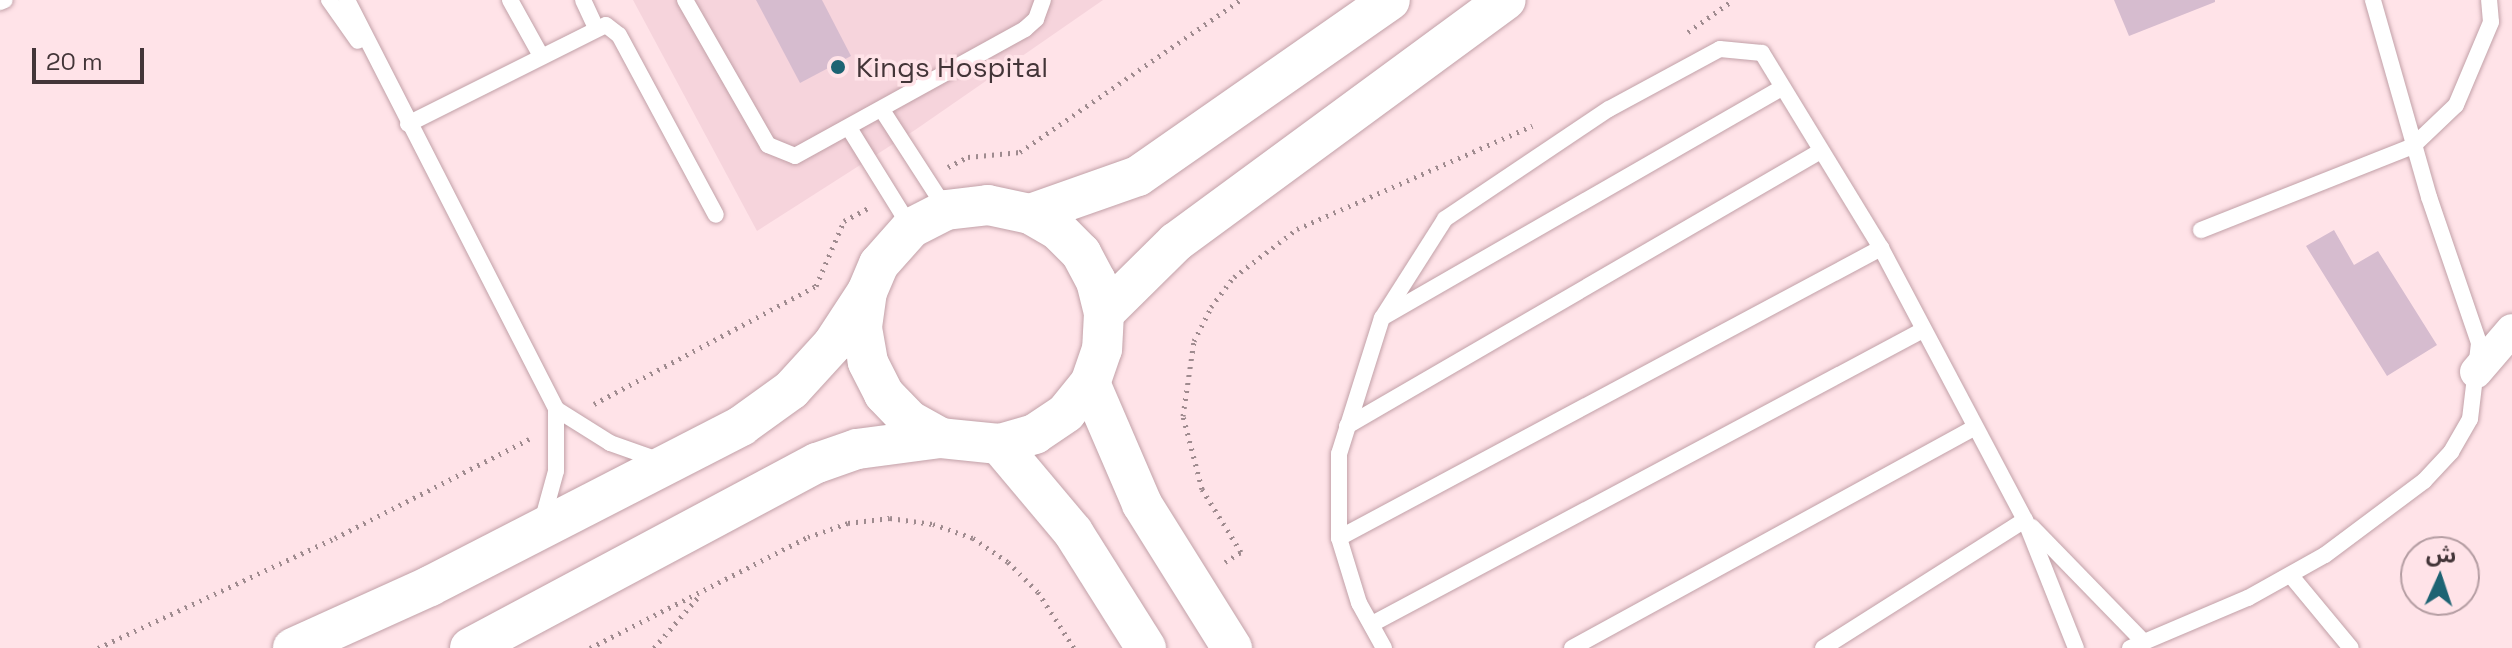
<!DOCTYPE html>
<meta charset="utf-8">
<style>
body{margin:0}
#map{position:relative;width:2512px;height:648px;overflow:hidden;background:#ffe3e8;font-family:"Space Grotesk","Noto Sans Arabic",sans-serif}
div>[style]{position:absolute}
.built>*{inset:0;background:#f6d4dc}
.building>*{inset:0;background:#d6bccf}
.path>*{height:5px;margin-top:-2.5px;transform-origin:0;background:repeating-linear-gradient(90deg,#9f8b8f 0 2px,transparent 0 8px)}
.roads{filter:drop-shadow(0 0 2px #c2a1a8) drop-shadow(0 0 2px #c2a1a8)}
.service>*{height:16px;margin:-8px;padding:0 8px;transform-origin:8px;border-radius:8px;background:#fff}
.minor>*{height:32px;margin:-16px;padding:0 16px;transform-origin:16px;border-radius:16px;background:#fff}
.tertiary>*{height:40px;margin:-20px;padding:0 20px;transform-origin:20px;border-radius:20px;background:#fff}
.dots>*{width:22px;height:22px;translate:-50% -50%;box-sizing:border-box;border:4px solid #ffe3e8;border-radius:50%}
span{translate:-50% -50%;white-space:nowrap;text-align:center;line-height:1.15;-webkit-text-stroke:7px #ffe3e8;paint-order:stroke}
.poi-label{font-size:28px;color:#433538}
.left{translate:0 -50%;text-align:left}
.north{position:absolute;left:2400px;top:536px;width:80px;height:80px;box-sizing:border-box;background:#ffe3e8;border:2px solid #b49da2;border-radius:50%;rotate:3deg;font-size:22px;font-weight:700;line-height:32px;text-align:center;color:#433538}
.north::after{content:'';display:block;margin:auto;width:28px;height:36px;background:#1d6373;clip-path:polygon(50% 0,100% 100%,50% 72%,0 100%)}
.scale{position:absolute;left:32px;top:48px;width:112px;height:36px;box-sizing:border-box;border:4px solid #433538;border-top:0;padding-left:10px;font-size:24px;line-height:28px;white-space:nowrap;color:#433538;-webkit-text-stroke:6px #ffe3e8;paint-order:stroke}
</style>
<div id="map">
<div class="built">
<div style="clip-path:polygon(633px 0,1103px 0,915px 130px,757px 231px)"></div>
</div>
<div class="building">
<div style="clip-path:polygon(756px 0,822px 0,851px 56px,800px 83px)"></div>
<div style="clip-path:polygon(2114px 0,2215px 0,2215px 2px,2129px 36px)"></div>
<div style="clip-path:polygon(2334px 230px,2354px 265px,2378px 251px,2437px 345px,2387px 376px,2306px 246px)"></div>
</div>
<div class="path">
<div style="left:1688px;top:32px;width:55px;rotate:-35.4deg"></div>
<div style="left:948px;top:167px;width:22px;rotate:-27deg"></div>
<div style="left:968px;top:157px;width:52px;rotate:-5.5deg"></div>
<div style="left:1020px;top:152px;width:267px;rotate:-34.6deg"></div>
<div style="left:594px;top:404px;width:251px;rotate:-28deg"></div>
<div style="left:816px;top:286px;width:71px;rotate:-66.7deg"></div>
<div style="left:844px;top:221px;width:27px;rotate:-28deg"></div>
<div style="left:1225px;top:562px;width:19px;rotate:-32deg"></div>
<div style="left:1241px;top:552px;width:74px;rotate:-121.8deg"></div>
<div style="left:1202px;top:489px;width:75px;rotate:-104.6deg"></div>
<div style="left:1183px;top:416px;width:76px;rotate:-81.7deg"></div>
<div style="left:1194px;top:341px;width:38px;rotate:-63deg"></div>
<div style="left:1211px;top:307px;width:38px;rotate:-53deg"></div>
<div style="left:1234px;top:277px;width:79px;rotate:-37.3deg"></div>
<div style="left:1297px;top:229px;width:257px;rotate:-23.7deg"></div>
<div style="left:98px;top:648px;width:261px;rotate:-24.9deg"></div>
<div style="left:335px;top:538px;width:218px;rotate:-27deg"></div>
<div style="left:590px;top:648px;width:245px;rotate:-27deg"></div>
<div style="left:808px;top:537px;width:42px;rotate:-19.3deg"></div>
<div style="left:848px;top:523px;width:42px;rotate:-6.8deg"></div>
<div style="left:890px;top:518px;width:43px;rotate:7.9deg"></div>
<div style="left:933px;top:524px;width:42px;rotate:19.3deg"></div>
<div style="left:973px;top:538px;width:42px;rotate:34.4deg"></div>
<div style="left:1008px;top:562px;width:42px;rotate:45deg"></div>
<div style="left:1038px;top:592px;width:67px;rotate:57.3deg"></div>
<div style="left:654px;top:648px;width:69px;rotate:-49.1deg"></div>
</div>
<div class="roads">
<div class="service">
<div style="left:329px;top:0;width:50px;rotate:54.7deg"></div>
<div style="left:347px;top:0;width:459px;rotate:62.9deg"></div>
<div style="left:556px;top:409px;width:62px;rotate:90deg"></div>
<div style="left:556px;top:471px;width:53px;rotate:105.4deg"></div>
<div style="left:510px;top:0;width:64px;rotate:61deg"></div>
<div style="left:583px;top:0;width:31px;rotate:65deg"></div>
<div style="left:685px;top:0;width:167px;rotate:60.2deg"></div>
<div style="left:768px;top:145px;width:29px;rotate:22deg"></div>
<div style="left:795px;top:156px;width:263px;rotate:-28.9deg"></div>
<div style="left:1025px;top:29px;width:15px;rotate:-42deg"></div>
<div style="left:1036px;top:19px;width:20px;rotate:-70deg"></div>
<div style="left:0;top:2px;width:5px;rotate:-22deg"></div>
<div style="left:882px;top:110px;width:118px;rotate:57.1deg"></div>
<div style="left:408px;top:124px;width:221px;rotate:-26.6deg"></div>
<div style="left:606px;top:25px;width:16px;rotate:38deg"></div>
<div style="left:619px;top:35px;width:204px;rotate:61.7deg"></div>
<div style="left:849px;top:128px;width:118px;rotate:58.2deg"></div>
<div style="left:2201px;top:230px;width:228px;rotate:-21.6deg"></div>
<div style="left:2413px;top:146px;width:59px;rotate:-43.6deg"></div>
<div style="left:2456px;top:105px;width:90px;rotate:-67.1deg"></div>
<div style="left:2491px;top:22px;width:22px;rotate:-95deg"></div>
<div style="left:1385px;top:316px;width:458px;rotate:-29.9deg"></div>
<div style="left:556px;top:409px;width:64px;rotate:32.2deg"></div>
<div style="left:610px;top:443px;width:54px;rotate:19.4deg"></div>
<div style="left:1347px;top:426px;width:546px;rotate:-30.14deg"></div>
<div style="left:2032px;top:527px;width:158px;rotate:45.8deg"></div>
<div style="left:1339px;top:538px;width:615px;rotate:-28.15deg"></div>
<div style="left:2292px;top:577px;width:92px;rotate:50.3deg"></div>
<div style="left:1372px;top:624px;width:625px;rotate:-28.08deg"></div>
<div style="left:1384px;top:648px;width:51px;rotate:-119.1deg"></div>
<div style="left:1359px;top:603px;width:68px;rotate:-107.1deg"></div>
<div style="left:1339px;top:538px;width:84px;rotate:-90deg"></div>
<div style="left:1339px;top:454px;width:143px;rotate:-72.5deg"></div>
<div style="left:1382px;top:318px;width:117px;rotate:-57.5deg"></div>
<div style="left:1445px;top:219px;width:197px;rotate:-33.9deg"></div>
<div style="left:1609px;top:109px;width:126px;rotate:-28.4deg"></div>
<div style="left:1720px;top:49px;width:42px;rotate:5.4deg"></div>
<div style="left:1762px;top:53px;width:228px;rotate:58.6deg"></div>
<div style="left:1881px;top:248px;width:308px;rotate:62.1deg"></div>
<div style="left:2025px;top:520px;width:138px;rotate:68.3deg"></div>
<div style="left:1572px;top:648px;width:458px;rotate:-28.7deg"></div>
<div style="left:1823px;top:648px;width:239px;rotate:-32.4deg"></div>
<div style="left:2130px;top:648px;width:128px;rotate:-23deg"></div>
<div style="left:2248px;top:598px;width:88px;rotate:-29.2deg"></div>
<div style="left:2325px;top:555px;width:124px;rotate:-36.8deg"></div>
<div style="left:2424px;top:481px;width:40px;rotate:-47deg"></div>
<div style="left:2451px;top:452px;width:38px;rotate:-60deg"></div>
<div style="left:2470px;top:419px;width:77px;rotate:-83.2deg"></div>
<div style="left:2479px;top:343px;width:154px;rotate:-108.9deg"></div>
<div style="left:2429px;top:197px;width:205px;rotate:-105.9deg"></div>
</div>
<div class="minor">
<div style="left:2476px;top:372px;width:55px;rotate:-49.4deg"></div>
</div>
<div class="tertiary">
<div style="left:1030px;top:214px;width:32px;rotate:30deg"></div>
<div style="left:1058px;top:230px;width:33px;rotate:45deg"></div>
<div style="left:1081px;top:253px;width:32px;rotate:62deg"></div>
<div style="left:1096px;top:281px;width:33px;rotate:76deg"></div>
<div style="left:1104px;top:313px;width:36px;rotate:93deg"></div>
<div style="left:1102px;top:349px;width:36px;rotate:109deg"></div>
<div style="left:1090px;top:383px;width:38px;rotate:129deg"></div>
<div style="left:1066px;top:413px;width:37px;rotate:146deg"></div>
<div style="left:1035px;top:434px;width:37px;rotate:164deg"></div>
<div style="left:999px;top:444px;width:58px;rotate:-174.1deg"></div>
<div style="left:941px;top:438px;width:37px;rotate:-151deg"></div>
<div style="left:909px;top:420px;width:36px;rotate:-134deg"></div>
<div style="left:884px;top:394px;width:36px;rotate:-117deg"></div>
<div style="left:868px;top:362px;width:36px;rotate:-100deg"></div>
<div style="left:862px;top:327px;width:35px;rotate:-82deg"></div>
<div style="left:867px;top:292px;width:30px;rotate:-67deg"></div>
<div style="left:879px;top:264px;width:48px;rotate:-48.4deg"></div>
<div style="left:911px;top:228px;width:39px;rotate:-27deg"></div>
<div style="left:946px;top:210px;width:42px;rotate:-6.8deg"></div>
<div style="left:988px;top:205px;width:43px;rotate:12.1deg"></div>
<div style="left:1030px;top:214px;width:114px;rotate:-19.4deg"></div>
<div style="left:1138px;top:176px;width:307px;rotate:-34.9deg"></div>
<div style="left:1104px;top:313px;width:101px;rotate:-44.6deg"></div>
<div style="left:1176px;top:242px;width:409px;rotate:-36.3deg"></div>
<div style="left:1090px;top:383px;width:132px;rotate:66.7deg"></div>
<div style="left:1142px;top:504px;width:170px;rotate:58deg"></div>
<div style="left:999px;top:444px;width:115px;rotate:49.9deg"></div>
<div style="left:1073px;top:532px;width:137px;rotate:57.8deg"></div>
<div style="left:293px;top:648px;width:150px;rotate:-24.3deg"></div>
<div style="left:430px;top:586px;width:350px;rotate:-27.2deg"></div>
<div style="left:741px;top:426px;width:62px;rotate:-35.8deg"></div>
<div style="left:791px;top:390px;width:62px;rotate:-47.6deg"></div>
<div style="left:833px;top:344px;width:59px;rotate:-56.9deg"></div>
<div style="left:470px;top:648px;width:393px;rotate:-28.1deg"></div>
<div style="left:817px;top:463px;width:42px;rotate:-19.3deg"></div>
<div style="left:857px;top:449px;width:85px;rotate:-7.5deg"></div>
</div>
</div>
<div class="dots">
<div style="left:838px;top:67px;background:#1d6373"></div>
</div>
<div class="poi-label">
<span class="left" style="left:856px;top:67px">Kings Hospital</span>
</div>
<div class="north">ش</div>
<div class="scale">20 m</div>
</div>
